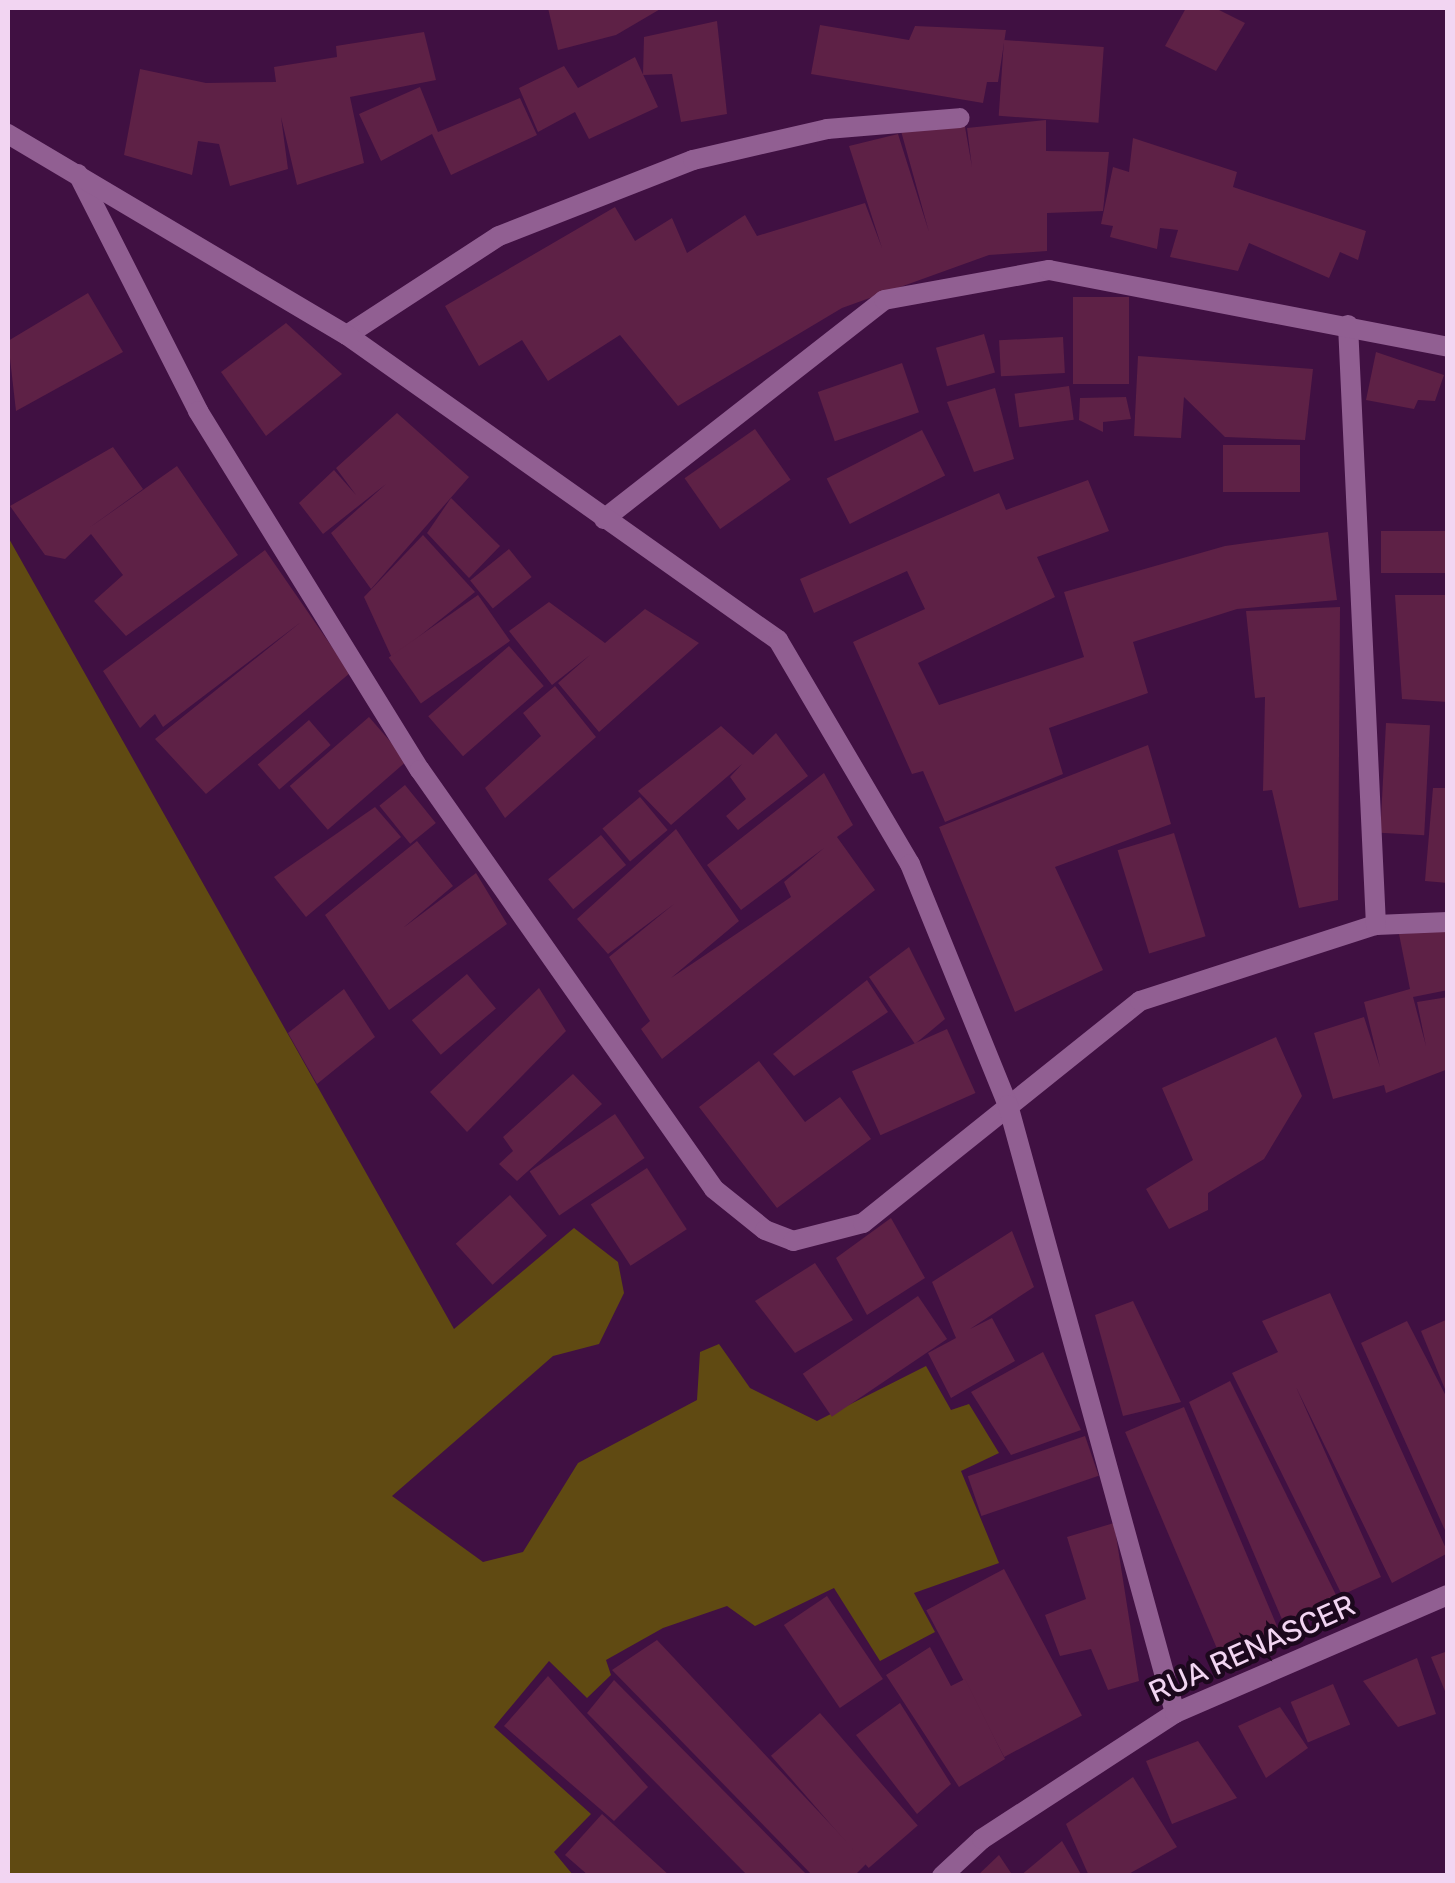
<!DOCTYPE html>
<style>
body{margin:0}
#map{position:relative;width:1455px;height:1883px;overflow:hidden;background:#401042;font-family:Rubik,sans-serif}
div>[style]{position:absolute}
.green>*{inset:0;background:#604a12}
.building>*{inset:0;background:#5e2146;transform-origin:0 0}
.lane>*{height:20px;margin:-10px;padding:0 10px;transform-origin:10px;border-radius:10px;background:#915f92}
.street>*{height:20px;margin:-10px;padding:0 10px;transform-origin:10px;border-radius:10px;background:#915f92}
span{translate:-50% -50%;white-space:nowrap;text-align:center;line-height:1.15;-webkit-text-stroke:9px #1c081d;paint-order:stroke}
.street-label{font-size:30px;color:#f2d5f2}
.frame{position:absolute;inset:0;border:10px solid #f2d5f2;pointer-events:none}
</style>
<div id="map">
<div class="green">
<div style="clip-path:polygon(8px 537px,454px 1329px,574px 1228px,618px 1262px,624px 1293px,599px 1344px,553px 1356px,392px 1496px,483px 1562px,523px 1552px,578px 1463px,697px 1400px,700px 1352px,719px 1344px,750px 1388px,817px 1421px,926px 1366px,951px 1410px,969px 1404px,999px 1453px,961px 1471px,999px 1563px,914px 1593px,935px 1632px,880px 1661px,834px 1588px,755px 1626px,727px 1606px,663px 1628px,606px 1660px,611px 1675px,587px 1698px,549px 1661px,494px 1727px,591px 1814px,554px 1852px,573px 1875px,8px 1875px)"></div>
</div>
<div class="building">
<div style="clip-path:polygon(548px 8px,662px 8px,616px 35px,558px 50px)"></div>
<div style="clip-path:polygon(1186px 8px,1215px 8px,1245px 23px,1216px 71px,1165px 46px)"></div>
<div style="clip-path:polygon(717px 21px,727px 114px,681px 122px,672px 74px,643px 75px,644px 37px)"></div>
<div style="clip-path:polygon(820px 25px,909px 40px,915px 26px,1006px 30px,998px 82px,987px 82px,983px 103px,811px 74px)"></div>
<div style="clip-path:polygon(424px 32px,436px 80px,350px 97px,364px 163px,297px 185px,281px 117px,288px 169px,230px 186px,219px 144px,198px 141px,192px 175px,124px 155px,140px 69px,206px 83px,276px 82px,274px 67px,337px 57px,336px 46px)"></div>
<div style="left:1004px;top:40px;width:100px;height:76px;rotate:4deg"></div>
<div style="clip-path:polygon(635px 57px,658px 107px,589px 139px,575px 112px,538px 132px,519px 88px,564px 66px,578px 88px)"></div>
<div style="clip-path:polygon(420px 87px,438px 132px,520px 98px,537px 135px,451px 175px,432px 134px,381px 161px,359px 114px)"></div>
<div style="clip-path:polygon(1046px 120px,1046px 151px,1109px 152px,1103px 211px,1047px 213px,1047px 251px,989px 255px,842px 308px,678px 406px,620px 335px,548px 381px,522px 340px,479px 366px,445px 306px,615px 207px,635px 241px,672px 218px,687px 253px,745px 215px,757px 236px,865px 203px,882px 248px,849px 146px,898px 134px,929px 232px,901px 131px,964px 121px,972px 167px,967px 128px)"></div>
<div style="clip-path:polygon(1133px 138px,1237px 172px,1233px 187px,1366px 231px,1358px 260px,1340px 252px,1329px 278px,1249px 243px,1238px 271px,1170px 257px,1178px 230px,1160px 228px,1157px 249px,1110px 237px,1113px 226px,1101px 224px,1113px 167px,1129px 172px)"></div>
<div style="clip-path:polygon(88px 293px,123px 352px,16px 411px,8px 341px)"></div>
<div style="left:1073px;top:297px;width:56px;height:87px"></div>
<div style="clip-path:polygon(286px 323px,342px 374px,266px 436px,221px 372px)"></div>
<div style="left:984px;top:334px;width:40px;height:50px;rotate:74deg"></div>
<div style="left:1063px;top:337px;width:36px;height:64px;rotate:87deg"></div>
<div style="clip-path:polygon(1376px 352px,1444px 375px,1435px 401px,1418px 400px,1414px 409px,1366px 400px)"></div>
<div style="clip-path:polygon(1138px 356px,1313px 369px,1305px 440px,1225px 437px,1184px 397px,1181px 438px,1134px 436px)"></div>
<div style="left:902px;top:363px;width:52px;height:89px;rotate:71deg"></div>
<div style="left:1069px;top:386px;width:34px;height:55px;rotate:82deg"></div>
<div style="clip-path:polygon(995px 388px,1014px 459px,974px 472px,947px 402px)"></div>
<div style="clip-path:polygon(1126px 397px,1131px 419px,1103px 422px,1103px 432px,1079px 420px,1080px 398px)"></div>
<div style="clip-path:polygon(397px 413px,469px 477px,371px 589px,331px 533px,386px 484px,323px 534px,299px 503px,334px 470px,356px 495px,336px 468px)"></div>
<div style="left:755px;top:429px;width:62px;height:86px;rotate:55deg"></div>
<div style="left:922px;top:430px;width:51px;height:107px;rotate:63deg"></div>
<div style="left:1223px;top:445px;width:77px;height:47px"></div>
<div style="clip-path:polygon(113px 447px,143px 489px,89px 528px,177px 466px,238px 555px,126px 636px,94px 601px,123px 575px,91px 534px,65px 559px,45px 555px,10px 506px)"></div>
<div style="clip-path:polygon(1088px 480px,1109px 531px,1037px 557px,1055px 597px,918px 663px,939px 705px,1084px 657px,1064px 592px,1225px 546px,1328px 532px,1337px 600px,1237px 609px,1133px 642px,1148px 693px,1049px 728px,1063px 774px,945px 822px,923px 771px,912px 774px,853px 642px,925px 609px,907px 571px,814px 613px,800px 579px,999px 493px,1006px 510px)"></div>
<div style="clip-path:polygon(451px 498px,500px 546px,469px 578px,427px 533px)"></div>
<div style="left:1448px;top:531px;width:42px;height:67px;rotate:90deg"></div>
<div style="clip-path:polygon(423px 535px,475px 592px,392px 658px,364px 597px)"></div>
<div style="left:509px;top:549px;width:36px;height:50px;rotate:51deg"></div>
<div style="clip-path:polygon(265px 550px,350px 673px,206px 794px,155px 739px,301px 622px,163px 727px,155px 714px,140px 728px,103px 671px)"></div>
<div style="left:478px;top:595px;width:56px;height:109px;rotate:55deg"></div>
<div style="clip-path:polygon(1395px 595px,1447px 595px,1448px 702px,1402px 699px)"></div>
<div style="clip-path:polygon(549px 602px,605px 643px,645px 609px,699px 643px,599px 732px,558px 683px,590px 655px,552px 685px,509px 631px)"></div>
<div style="clip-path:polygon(1340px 607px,1338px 900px,1299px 908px,1272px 790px,1263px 791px,1265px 697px,1255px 698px,1246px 611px)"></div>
<div style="left:509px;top:646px;width:53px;height:107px;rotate:49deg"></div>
<div style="clip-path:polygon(555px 686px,596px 737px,505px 818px,485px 788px,541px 736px,523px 713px)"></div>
<div style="left:369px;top:717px;width:58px;height:105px;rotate:49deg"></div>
<div style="left:309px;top:720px;width:33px;height:68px;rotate:49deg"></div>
<div style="left:1386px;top:723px;width:44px;height:110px;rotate:3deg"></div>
<div style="clip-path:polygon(721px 726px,753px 755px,776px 733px,808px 776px,738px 830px,726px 816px,746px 799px,730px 777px,742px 764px,671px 825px,638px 791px)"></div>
<div style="clip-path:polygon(1148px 745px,1171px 824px,1055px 867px,1103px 970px,1015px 1012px,939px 827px)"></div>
<div style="clip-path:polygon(824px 773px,853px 825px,837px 837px,875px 890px,662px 1059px,641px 1029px,650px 1021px,609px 957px,674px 904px,608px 954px,577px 919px,676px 829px,739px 921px,671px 978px,791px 897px,784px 882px,824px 848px,741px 910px,707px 865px)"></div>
<div style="left:405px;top:785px;width:49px;height:33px;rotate:51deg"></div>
<div style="clip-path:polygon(1433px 788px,1448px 788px,1448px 883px,1425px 881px)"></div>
<div style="left:640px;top:797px;width:43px;height:49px;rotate:50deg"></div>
<div style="clip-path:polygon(375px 807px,401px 837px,306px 917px,274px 877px)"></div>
<div style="left:1174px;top:833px;width:108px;height:59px;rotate:73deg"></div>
<div style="left:601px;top:835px;width:39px;height:69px;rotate:50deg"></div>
<div style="clip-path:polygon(417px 841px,453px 886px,403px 928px,476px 873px,507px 924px,389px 1010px,325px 915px)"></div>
<div style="clip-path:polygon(1448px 930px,1448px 990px,1413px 997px,1426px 1046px,1417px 1002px,1448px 997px,1448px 1069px,1386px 1093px,1384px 1085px,1333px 1099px,1314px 1033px,1364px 1017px,1380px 1067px,1364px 1002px,1410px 989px,1399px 934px)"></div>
<div style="clip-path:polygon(909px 947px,945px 1019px,915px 1044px,869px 977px)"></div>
<div style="left:467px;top:974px;width:45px;height:72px;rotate:50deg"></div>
<div style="clip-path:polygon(867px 980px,888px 1012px,794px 1076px,773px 1054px)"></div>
<div style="clip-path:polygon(539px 988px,566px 1031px,467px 1132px,430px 1092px)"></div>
<div style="clip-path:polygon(344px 989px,375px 1037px,317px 1084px,288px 1033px)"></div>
<div style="left:947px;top:1029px;width:70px;height:104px;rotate:66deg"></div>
<div style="clip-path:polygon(1276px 1037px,1302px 1096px,1264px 1159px,1208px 1193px,1208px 1210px,1169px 1229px,1146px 1189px,1193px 1160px,1162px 1088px)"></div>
<div style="clip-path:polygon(759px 1061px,805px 1122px,840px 1097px,871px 1139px,777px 1208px,699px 1107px)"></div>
<div style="clip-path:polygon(573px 1074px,602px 1104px,517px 1181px,499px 1164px,513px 1151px,503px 1137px)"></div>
<div style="left:615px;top:1114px;width:53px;height:103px;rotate:56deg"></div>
<div style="left:647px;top:1168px;width:73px;height:67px;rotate:57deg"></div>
<div style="left:510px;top:1195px;width:55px;height:73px;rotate:48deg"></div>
<div style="clip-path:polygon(891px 1218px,925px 1278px,867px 1315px,836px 1258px)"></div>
<div style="clip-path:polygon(1012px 1231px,1034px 1287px,970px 1329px,992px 1318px,1015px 1361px,951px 1398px,928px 1353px,956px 1338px,932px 1282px)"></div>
<div style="clip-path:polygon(815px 1263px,853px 1320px,795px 1353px,755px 1301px)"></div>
<div style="clip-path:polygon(1330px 1293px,1448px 1553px,1392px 1583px,1296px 1387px,1381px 1577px,1342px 1595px,1232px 1373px,1278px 1352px,1262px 1321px)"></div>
<div style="left:918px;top:1296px;width:52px;height:139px;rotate:56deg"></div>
<div style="clip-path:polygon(1133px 1301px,1181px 1402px,1123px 1416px,1095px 1315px)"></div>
<div style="clip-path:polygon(1448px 1319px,1448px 1394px,1447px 1394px,1421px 1331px)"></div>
<div style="clip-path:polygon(1407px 1321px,1448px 1400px,1448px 1537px,1361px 1343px)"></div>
<div style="clip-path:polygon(1043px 1352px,1081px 1430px,1011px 1455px,971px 1392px)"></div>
<div style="clip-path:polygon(1230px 1381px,1338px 1599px,1284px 1624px,1189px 1402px)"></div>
<div style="left:1184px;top:1407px;width:243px;height:64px;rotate:67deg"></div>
<div style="left:1085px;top:1436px;width:42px;height:124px;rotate:71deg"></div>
<div style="clip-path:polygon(1114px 1523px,1139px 1681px,1108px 1690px,1091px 1649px,1060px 1656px,1045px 1615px,1086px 1599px,1067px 1537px)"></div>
<div style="left:1004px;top:1569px;width:166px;height:88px;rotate:62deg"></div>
<div style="left:827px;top:1596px;width:100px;height:52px;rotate:56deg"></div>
<div style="clip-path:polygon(657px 1640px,867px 1863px,854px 1876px,813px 1876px,612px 1670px)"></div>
<div style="clip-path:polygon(930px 1647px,951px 1686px,965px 1679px,1005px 1759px,959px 1787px,886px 1675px)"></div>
<div style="clip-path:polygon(1448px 1651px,1448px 1696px,1447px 1696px,1431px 1657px)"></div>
<div style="clip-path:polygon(1417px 1658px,1436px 1714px,1398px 1727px,1363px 1681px)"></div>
<div style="clip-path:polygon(548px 1676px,648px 1787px,614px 1821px,504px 1726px)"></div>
<div style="clip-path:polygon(614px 1680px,808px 1876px,748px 1876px,587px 1713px)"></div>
<div style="left:1333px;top:1684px;width:44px;height:46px;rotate:67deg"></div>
<div style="clip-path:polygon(900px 1703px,951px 1784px,917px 1814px,856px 1735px)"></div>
<div style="clip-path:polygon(1280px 1707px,1308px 1748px,1266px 1778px,1238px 1726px)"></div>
<div style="left:820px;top:1713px;width:149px;height:65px;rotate:49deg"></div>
<div style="clip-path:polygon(1198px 1741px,1237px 1798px,1172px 1824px,1146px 1761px)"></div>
<div style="clip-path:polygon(1133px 1777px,1177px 1847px,1125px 1876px,1089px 1876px,1066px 1824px)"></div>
<div style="clip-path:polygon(602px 1814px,670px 1876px,589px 1876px,565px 1855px)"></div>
<div style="clip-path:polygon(1062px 1841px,1082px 1876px,1020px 1876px)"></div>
<div style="clip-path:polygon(999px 1855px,1013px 1876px,977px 1876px)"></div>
</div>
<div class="lane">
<div style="left:78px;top:174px;width:266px;rotate:63.1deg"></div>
<div style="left:198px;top:411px;width:422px;rotate:58.3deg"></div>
<div style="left:420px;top:770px;width:512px;rotate:54.94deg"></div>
<div style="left:714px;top:1189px;width:65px;rotate:38.8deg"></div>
<div style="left:765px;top:1230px;width:30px;rotate:21deg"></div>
<div style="left:793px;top:1241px;width:72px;rotate:-14.4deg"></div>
<div style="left:863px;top:1223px;width:355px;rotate:-38.7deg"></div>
<div style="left:1140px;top:1001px;width:248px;rotate:-17.9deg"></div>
<div style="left:1376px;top:925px;width:72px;rotate:-2.4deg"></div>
<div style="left:1348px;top:325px;width:601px;rotate:87.33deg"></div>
<div style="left:347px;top:335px;width:181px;rotate:-33.1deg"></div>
<div style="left:499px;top:236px;width:208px;rotate:-21.4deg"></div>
<div style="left:693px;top:160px;width:138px;rotate:-13deg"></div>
<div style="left:827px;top:129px;width:133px;rotate:-4.7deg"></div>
<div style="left:604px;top:519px;width:355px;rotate:-38deg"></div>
<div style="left:884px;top:300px;width:168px;rotate:-10.3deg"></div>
<div style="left:1049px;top:270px;width:406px;rotate:10.9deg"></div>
</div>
<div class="street">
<div style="left:8px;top:134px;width:394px;rotate:30.7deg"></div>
<div style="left:347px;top:335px;width:528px;rotate:35.29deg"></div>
<div style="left:778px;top:640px;width:260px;rotate:59.5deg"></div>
<div style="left:910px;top:864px;width:260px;rotate:67.9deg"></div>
<div style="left:1008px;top:1105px;width:631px;rotate:74.64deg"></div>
<div style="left:942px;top:1876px;width:54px;rotate:-42.8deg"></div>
<div style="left:982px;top:1839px;width:230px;rotate:-33.1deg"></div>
<div style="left:1175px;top:1713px;width:297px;rotate:-23.4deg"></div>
</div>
<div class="street-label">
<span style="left:1252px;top:1649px;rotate:-24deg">RUA RENASCER</span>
</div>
<div class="frame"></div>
</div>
